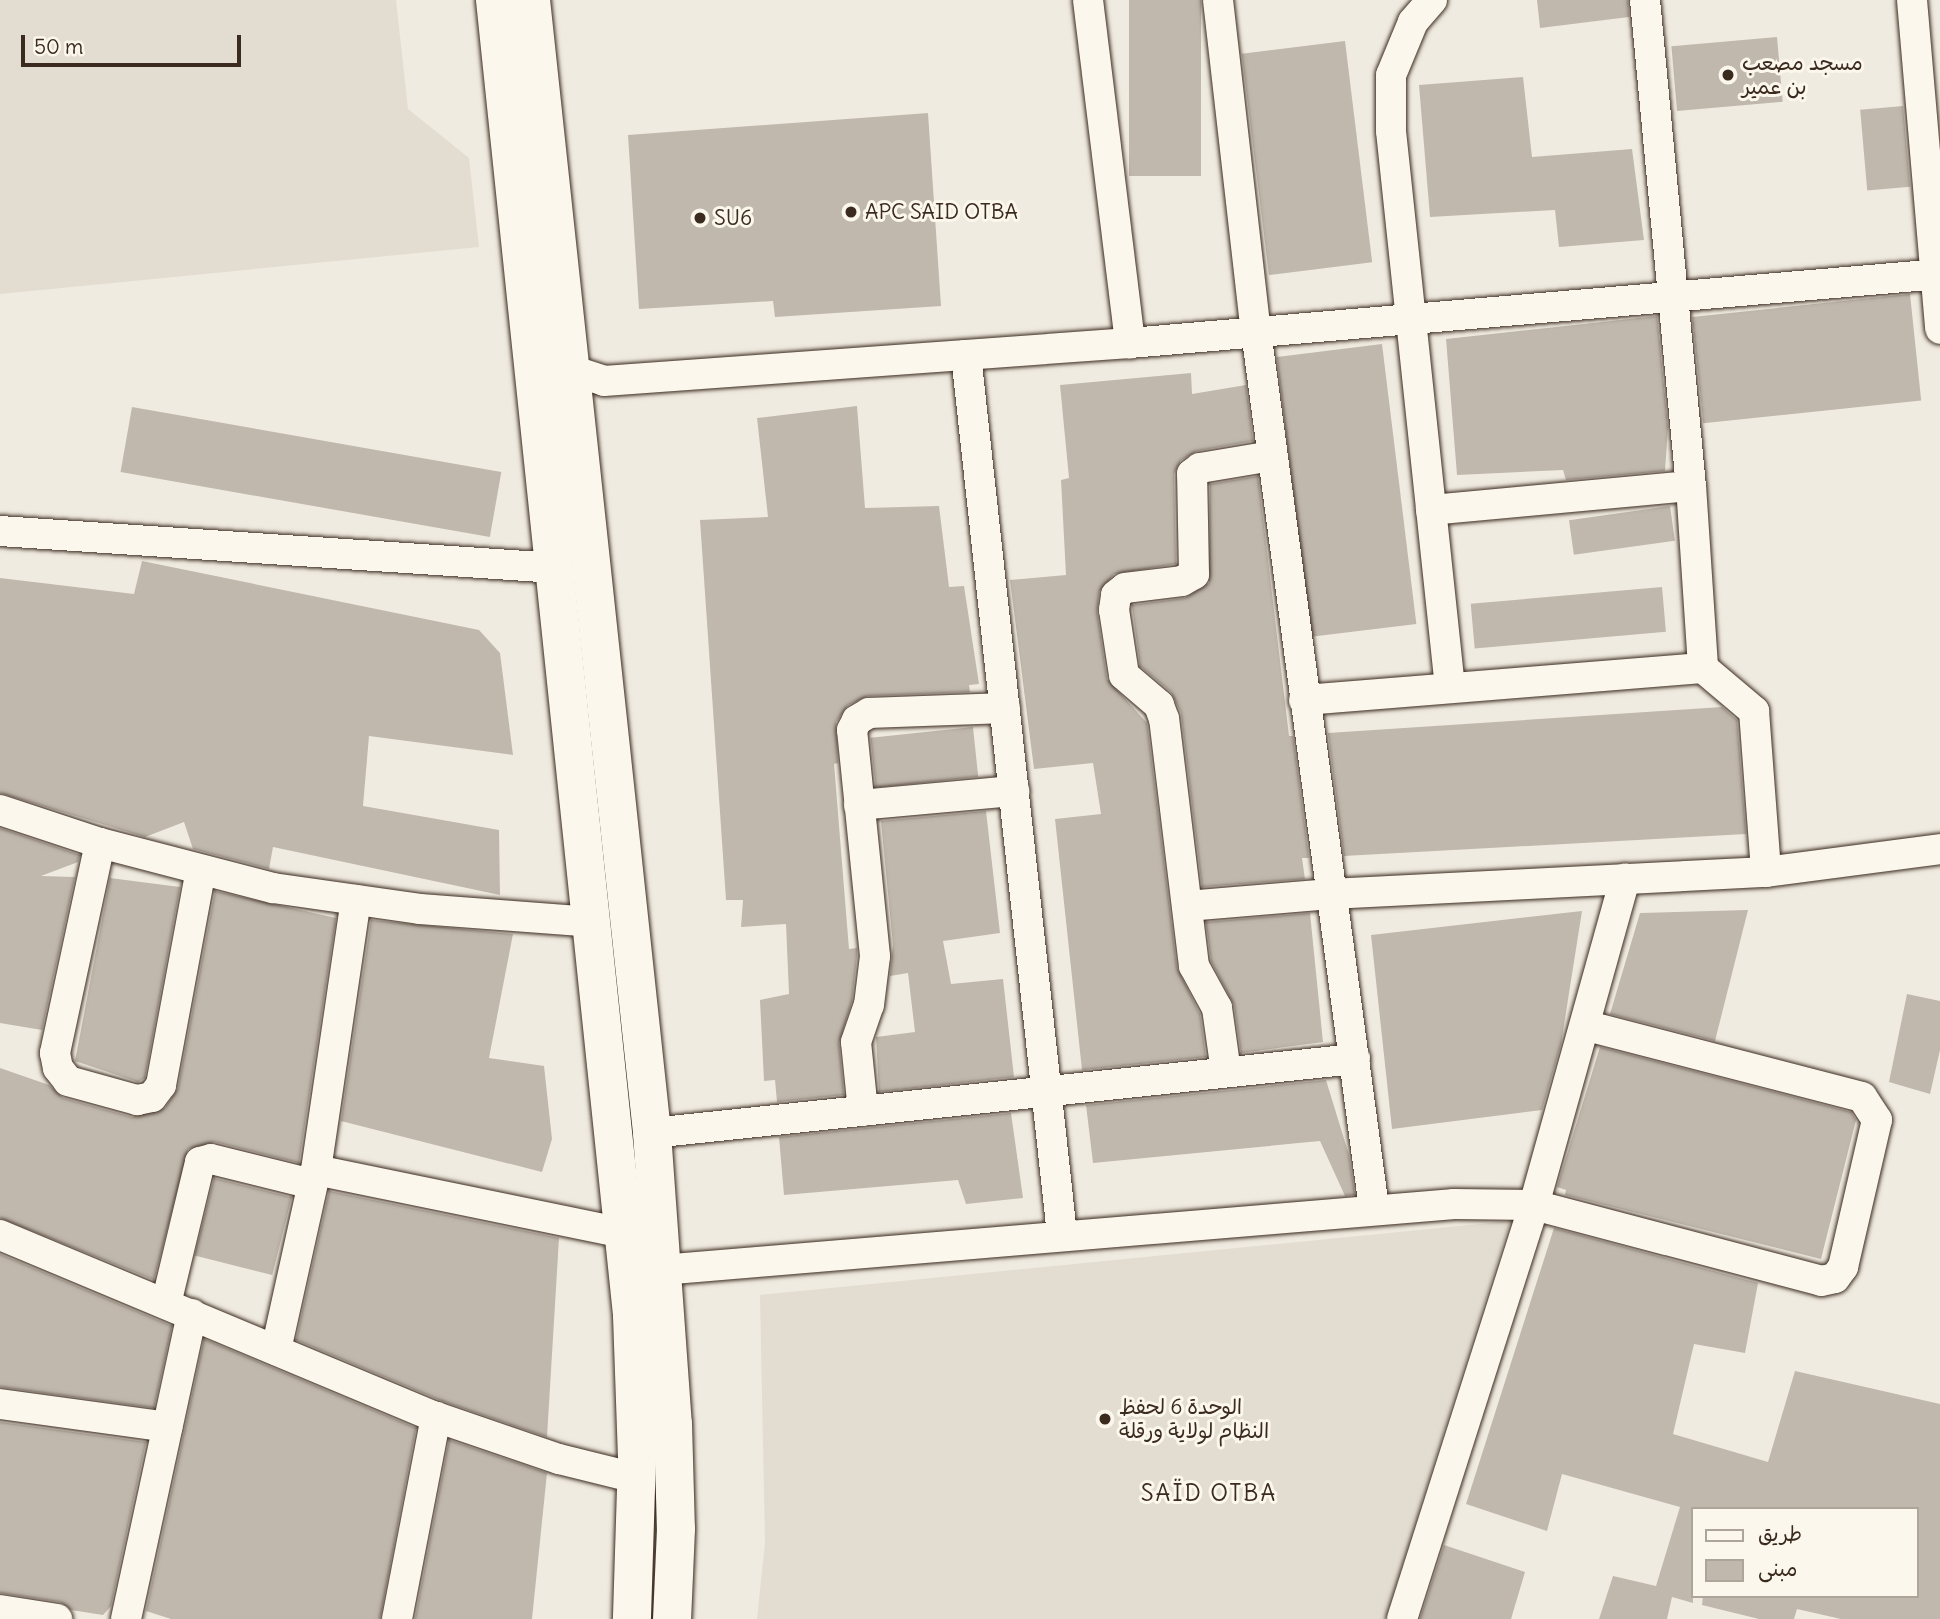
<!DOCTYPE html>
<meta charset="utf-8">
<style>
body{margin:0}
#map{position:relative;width:1940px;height:1619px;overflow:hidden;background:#f0ebe0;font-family:Delius,"Playpen Sans Arabic",sans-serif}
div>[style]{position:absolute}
.built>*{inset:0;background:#e2dcd1}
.building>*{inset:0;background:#c0b8ad;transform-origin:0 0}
.roads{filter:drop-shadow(0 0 2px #3b2a1e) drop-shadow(0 0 2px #3b2a1e)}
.minor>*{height:30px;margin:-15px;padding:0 15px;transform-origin:15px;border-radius:15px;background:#fbf7ec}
.secondary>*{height:38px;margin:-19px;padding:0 19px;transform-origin:19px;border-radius:19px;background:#fbf7ec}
.dots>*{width:19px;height:19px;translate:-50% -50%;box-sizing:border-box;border:4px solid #fbf7ec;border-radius:50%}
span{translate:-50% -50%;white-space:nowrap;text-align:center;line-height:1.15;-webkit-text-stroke:6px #fbf7ec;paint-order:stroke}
.poi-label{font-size:21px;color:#3b2a1e}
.left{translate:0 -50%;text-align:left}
.neighbourhood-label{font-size:23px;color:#3b2a1e;letter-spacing:2px}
.legend{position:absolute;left:1691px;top:1507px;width:228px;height:91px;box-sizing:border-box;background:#fbf7ec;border:2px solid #aea59a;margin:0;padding:9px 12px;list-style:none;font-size:21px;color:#3b2a1e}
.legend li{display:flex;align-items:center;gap:14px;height:35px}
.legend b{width:35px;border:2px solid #aea59a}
.scale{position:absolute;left:21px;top:35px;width:220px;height:32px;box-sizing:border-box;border:4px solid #3b2a1e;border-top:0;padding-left:9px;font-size:21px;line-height:24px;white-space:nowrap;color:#3b2a1e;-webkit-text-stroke:5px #fbf7ec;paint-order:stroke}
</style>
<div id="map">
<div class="built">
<div style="clip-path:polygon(0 0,396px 0,408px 109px,469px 158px,479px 247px,0 294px)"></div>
<div style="clip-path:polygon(1510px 1221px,1385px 1619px,757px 1619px,765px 1543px,760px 1295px)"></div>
</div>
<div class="building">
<div style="left:1129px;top:0;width:72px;height:176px"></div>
<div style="clip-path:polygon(1537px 0,1628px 0,1629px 17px,1540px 28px)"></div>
<div style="left:1777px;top:37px;width:65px;height:106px;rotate:85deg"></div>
<div style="left:1345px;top:41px;width:223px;height:104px;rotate:83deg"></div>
<div style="clip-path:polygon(1523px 77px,1532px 157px,1632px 149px,1644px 240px,1559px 247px,1555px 210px,1430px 217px,1419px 85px)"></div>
<div style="left:1903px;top:106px;width:81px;height:43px;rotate:85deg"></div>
<div style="clip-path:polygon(928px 113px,941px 306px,775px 317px,773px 301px,639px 309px,628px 135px)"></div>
<div style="left:1910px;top:294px;width:107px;height:219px;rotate:84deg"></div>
<div style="clip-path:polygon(1657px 316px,1668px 428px,1665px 471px,1566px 480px,1563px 470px,1457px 475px,1446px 339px)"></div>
<div style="left:1382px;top:344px;width:282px;height:106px;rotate:83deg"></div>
<div style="clip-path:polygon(1191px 373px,1192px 394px,1246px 385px,1253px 441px,1197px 451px,1181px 460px,1174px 474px,1176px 564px,1114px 574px,1099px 592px,1097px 612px,1107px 679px,1147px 723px,1177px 968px,1200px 1014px,1206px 1057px,1082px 1070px,1055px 819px,1101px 814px,1093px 763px,1034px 769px,1010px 580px,1066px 575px,1061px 480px,1069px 478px,1060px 385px)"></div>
<div style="clip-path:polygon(857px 406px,865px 508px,939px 506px,949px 587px,964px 586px,979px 684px,969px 685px,970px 692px,868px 696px,848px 705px,836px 722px,838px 763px,834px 764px,849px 949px,857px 948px,857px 956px,852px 1001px,839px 1043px,844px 1095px,777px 1102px,775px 1080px,764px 1081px,760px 1000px,789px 994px,786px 924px,741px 927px,743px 900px,726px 900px,700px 520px,768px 517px,757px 418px)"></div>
<div style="left:132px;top:407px;width:375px;height:66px;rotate:10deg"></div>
<div style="clip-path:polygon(1258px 476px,1289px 736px,1293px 736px,1309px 858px,1302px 858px,1305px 879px,1202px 887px,1181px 713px,1171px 692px,1140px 666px,1132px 605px,1185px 598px,1209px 583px,1210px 484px)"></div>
<div style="left:1670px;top:506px;width:35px;height:102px;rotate:82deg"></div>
<div style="clip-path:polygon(142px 561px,479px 630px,500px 653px,513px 755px,369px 736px,363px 806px,499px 830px,500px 895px,273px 847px,269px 869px,193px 849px,184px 822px,145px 837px,0 793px,0 578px,134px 594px)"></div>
<div style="left:1662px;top:587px;width:45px;height:192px;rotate:85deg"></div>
<div style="clip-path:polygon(1722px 707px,1737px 720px,1746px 834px,1344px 856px,1328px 733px)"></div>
<div style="left:973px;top:727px;width:50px;height:103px;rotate:84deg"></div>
<div style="clip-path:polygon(986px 811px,1000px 933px,943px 941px,951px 984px,1003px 979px,1014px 1077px,879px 1092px,876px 1037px,915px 1032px,908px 973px,890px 976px,893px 945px,881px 821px)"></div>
<div style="clip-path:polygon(0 828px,80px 855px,78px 862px,41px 876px,75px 877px,42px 1030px,0 1023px)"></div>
<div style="clip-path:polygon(110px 878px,180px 887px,145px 1078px,138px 1082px,75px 1061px)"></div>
<div style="clip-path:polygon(215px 891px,336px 918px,299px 1163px,215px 1142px,188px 1149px,154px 1280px,0 1218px,0 1068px,49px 1085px,63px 1098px,132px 1117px,165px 1108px,178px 1088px)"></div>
<div style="clip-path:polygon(1748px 910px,1715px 1041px,1610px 1014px,1640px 913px)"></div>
<div style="clip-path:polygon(1582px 911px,1561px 1044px,1542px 1110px,1392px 1129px,1371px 935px)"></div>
<div style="clip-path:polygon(1310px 913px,1323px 1042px,1241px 1053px,1234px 1005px,1211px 961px,1206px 922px)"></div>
<div style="clip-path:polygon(371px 920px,513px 934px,489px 1058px,544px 1066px,552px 1139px,542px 1172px,341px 1121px)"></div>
<div style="clip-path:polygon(1907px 994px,1940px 1001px,1940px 1050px,1930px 1094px,1889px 1082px)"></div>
<div style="clip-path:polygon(1600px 1047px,1851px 1112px,1856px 1120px,1821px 1259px,1565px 1195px,1566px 1190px,1557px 1187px)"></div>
<div style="clip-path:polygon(1326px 1080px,1349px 1155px,1355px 1195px,1345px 1196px,1320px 1141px,1093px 1163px,1086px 1105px)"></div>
<div style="clip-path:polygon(1011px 1113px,1023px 1198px,966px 1204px,958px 1180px,784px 1195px,779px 1137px)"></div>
<div style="left:214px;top:1178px;width:80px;height:80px;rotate:14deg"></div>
<div style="clip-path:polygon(329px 1191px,559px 1238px,547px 1437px,442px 1401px,296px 1340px)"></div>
<div style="clip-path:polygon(1554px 1228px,1758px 1283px,1745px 1353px,1694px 1344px,1673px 1434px,1768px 1462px,1795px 1371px,1940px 1404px,1940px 1619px,1841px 1619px,1797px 1609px,1794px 1619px,1759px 1619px,1702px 1605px,1703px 1596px,1917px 1596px,1917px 1509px,1693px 1509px,1693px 1603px,1672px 1597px,1667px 1619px,1599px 1619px,1613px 1576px,1656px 1586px,1680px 1507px,1562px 1474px,1547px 1531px,1466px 1504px)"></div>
<div style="clip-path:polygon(0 1254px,172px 1326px,154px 1408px,0 1387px)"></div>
<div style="clip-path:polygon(204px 1339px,416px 1428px,380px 1619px,171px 1619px,146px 1611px)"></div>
<div style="clip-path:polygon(0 1422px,146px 1442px,111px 1606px,103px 1615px,71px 1610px,60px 1602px,0 1593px)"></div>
<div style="clip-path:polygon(449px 1440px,547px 1473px,532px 1619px,415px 1619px)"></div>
<div style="clip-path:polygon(1444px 1545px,1525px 1572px,1511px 1619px,1420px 1619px)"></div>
</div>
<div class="roads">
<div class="minor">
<div style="left:1088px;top:0;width:346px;rotate:83deg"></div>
<div style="left:1218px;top:0;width:333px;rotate:83.5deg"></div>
<div style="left:1256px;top:331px;width:885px;rotate:82.34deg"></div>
<div style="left:1432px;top:0;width:29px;rotate:131deg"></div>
<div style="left:1413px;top:22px;width:57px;rotate:112.5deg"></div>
<div style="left:1391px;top:75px;width:56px;rotate:90deg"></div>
<div style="left:1391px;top:131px;width:560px;rotate:83.95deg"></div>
<div style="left:1645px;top:0;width:488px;rotate:84.6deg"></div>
<div style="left:1691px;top:486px;width:182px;rotate:86.2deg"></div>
<div style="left:1703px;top:668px;width:67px;rotate:40.1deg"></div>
<div style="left:1754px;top:711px;width:161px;rotate:85.7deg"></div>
<div style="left:1912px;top:0;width:330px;rotate:85.1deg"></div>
<div style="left:966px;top:355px;width:885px;rotate:83.77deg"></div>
<div style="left:553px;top:370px;width:15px;rotate:-4deg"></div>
<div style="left:568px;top:369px;width:38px;rotate:18deg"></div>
<div style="left:604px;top:381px;width:527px;rotate:-4.13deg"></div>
<div style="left:1130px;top:343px;width:813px;rotate:-4.87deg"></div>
<div style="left:1431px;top:510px;width:261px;rotate:-5.3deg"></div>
<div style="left:0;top:531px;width:557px;rotate:3.81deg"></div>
<div style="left:1304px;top:700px;width:400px;rotate:-4.6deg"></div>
<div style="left:859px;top:805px;width:156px;rotate:-5.2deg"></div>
<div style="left:0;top:810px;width:105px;rotate:18.3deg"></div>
<div style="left:100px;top:843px;width:179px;rotate:14.6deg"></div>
<div style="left:273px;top:888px;width:148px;rotate:8.1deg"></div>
<div style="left:420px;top:909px;width:172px;rotate:4.3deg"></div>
<div style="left:100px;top:843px;width:215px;rotate:102.1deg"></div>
<div style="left:55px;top:1053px;width:15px;rotate:79deg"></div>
<div style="left:58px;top:1068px;width:16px;rotate:52deg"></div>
<div style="left:68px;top:1081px;width:72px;rotate:15.4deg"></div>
<div style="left:137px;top:1100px;width:15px;rotate:-11deg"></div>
<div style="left:152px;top:1097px;width:15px;rotate:-53deg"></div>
<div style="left:161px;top:1085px;width:219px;rotate:-79.5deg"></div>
<div style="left:1187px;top:906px;width:144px;rotate:-4.8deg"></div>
<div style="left:1330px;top:894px;width:437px;rotate:-2.9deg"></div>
<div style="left:1766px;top:872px;width:176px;rotate:-7.5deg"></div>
<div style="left:1226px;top:1072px;width:65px;rotate:-98deg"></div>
<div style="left:1217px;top:1008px;width:48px;rotate:-118.7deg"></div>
<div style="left:1194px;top:966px;width:249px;rotate:-96.9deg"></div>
<div style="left:1164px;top:719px;width:15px;rotate:-110deg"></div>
<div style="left:1159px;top:705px;width:46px;rotate:-139.4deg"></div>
<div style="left:1124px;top:675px;width:66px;rotate:-98.7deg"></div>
<div style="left:1114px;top:610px;width:15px;rotate:-82deg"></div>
<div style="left:1116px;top:595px;width:11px;rotate:-38deg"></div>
<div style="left:1125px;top:588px;width:57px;rotate:-7deg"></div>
<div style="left:1182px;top:581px;width:14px;rotate:-30deg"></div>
<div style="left:1194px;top:574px;width:100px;rotate:-91.1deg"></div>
<div style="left:1192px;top:474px;width:10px;rotate:-37deg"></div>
<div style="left:1200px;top:468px;width:73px;rotate:-9.5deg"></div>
<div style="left:863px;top:1111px;width:69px;rotate:-95.8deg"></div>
<div style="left:856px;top:1042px;width:39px;rotate:-71deg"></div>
<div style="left:869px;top:1005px;width:49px;rotate:-83deg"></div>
<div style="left:875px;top:956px;width:227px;rotate:-95.8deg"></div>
<div style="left:852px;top:730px;width:11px;rotate:-63deg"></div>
<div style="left:857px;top:720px;width:14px;rotate:-30deg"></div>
<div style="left:869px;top:713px;width:136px;rotate:-2.1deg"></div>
<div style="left:652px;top:1133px;width:707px;rotate:-6.01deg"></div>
<div style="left:316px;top:1170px;width:314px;rotate:11.6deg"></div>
<div style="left:0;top:1235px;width:472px;rotate:22.7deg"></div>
<div style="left:436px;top:1417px;width:130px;rotate:18.9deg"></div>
<div style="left:559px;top:1459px;width:79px;rotate:13.9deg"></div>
<div style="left:661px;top:1270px;width:796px;rotate:-4.76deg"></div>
<div style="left:1454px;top:1204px;width:80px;rotate:0.7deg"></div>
<div style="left:1534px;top:1205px;width:297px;rotate:14.8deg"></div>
<div style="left:1821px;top:1281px;width:14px;rotate:-12deg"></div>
<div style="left:1835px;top:1278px;width:14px;rotate:-54deg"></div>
<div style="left:1843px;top:1267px;width:151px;rotate:-77deg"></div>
<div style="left:1877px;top:1120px;width:27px;rotate:-123deg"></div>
<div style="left:1862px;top:1097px;width:284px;rotate:-165.5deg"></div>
<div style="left:166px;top:1304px;width:146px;rotate:-76.5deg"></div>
<div style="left:200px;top:1162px;width:11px;rotate:-15deg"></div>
<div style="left:211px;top:1159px;width:104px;rotate:13.9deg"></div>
<div style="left:276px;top:1350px;width:184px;rotate:-77.5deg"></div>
<div style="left:316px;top:1170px;width:273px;rotate:-81.6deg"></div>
<div style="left:0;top:1404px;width:169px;rotate:7.8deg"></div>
<div style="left:0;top:1610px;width:58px;rotate:9deg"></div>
<div style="left:126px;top:1619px;width:312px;rotate:-77.8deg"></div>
<div style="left:397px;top:1619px;width:206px;rotate:-79.1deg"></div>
<div style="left:1402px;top:1619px;width:435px;rotate:-72.3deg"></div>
<div style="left:1534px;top:1205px;width:339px;rotate:-74.4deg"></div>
</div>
<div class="secondary">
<div style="left:495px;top:0;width:1322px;rotate:84.05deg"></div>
<div style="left:632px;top:1315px;width:142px;rotate:88deg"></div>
<div style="left:637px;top:1457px;width:162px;rotate:91.8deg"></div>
<div style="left:531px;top:0;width:1139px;rotate:83.9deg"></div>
<div style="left:652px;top:1133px;width:292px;rotate:85.9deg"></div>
<div style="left:673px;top:1424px;width:105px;rotate:88.4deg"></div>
<div style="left:676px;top:1529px;width:90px;rotate:92.5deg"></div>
</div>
</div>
<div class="dots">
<div style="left:1728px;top:75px;background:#3b2a1e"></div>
<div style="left:851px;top:212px;background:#3b2a1e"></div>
<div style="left:700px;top:218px;background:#3b2a1e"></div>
<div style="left:1105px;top:1419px;background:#3b2a1e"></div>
</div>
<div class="poi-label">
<span class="left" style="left:1742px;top:75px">مسجد مصعب<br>بن عمير</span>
<span class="left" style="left:865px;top:212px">APC SAID OTBA</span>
<span class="left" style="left:714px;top:218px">SU6</span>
<span class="left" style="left:1119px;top:1419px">الوحدة 6 لحفظ<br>النظام لولاية ورقلة</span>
</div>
<div class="neighbourhood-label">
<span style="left:1209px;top:1493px">SAÏD OTBA</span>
</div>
<ul class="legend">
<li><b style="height:9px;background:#fbf7ec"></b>طريق</li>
<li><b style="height:19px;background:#c0b8ad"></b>مبنى</li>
</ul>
<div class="scale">50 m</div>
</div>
